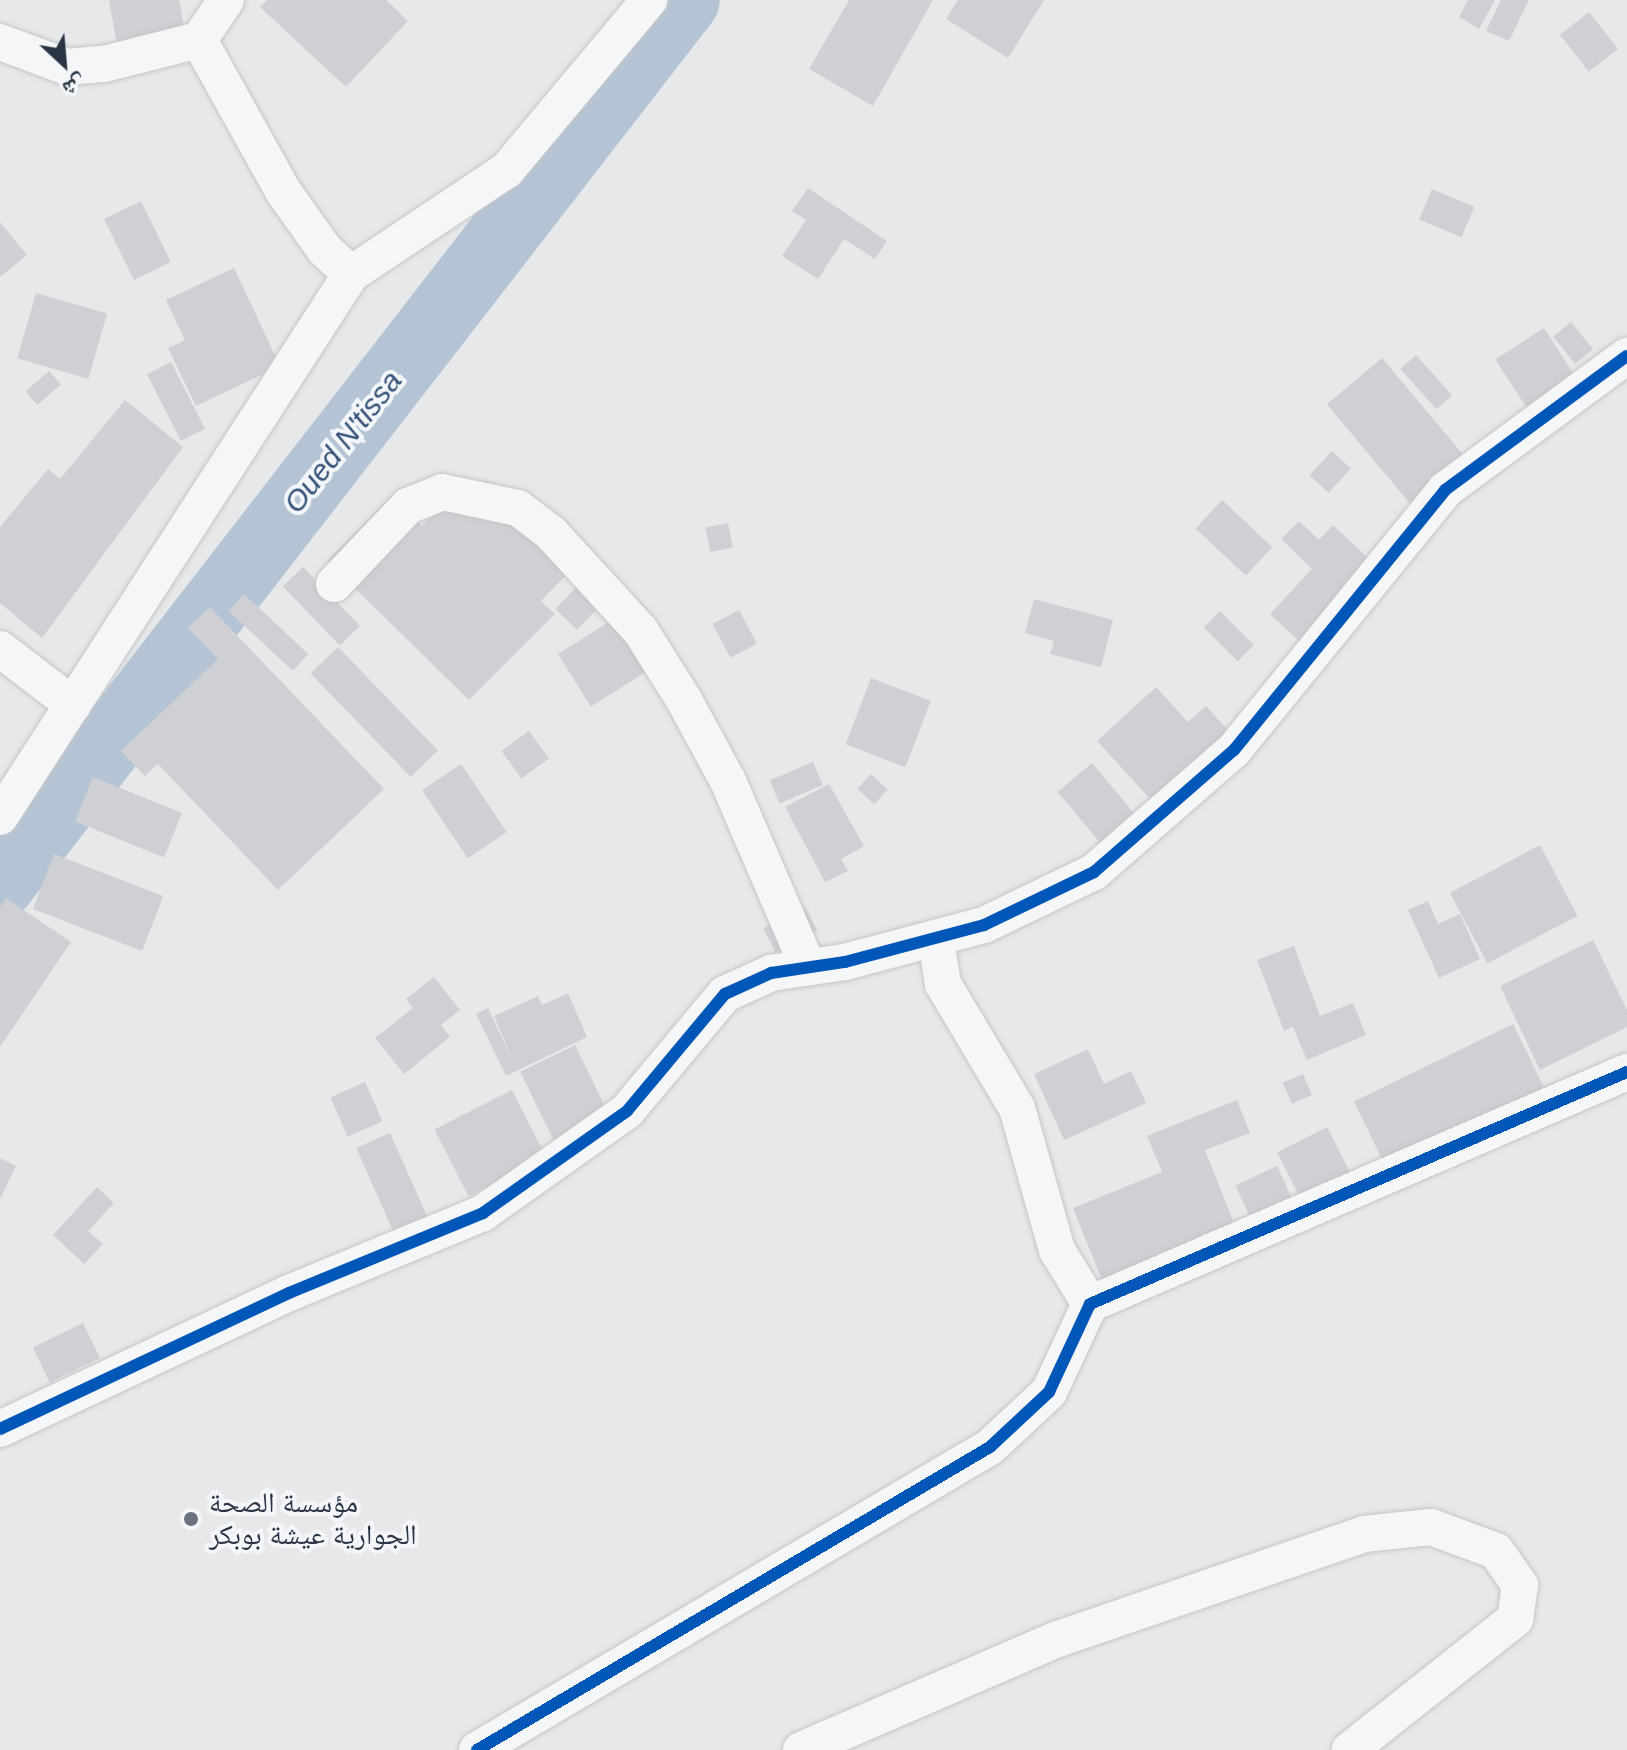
<!DOCTYPE html>
<meta charset="utf-8">
<style>
body{margin:0}
#map{position:relative;width:1627px;height:1750px;overflow:hidden;background:#e6e8ea;font-family:Arial,"Noto Naskh Arabic",sans-serif}
div>[style]{position:absolute}
.river>*{height:70px;margin:-35px;padding:0 35px;transform-origin:35px;border-radius:35px;background:#b4c4d5}
.building>*{inset:0;background:#ced0d3;transform-origin:0 0}
.roads{filter:drop-shadow(0 0 2px #c4c6c8) drop-shadow(0 0 2px #c4c6c8)}
.street>*{height:36px;margin:-18px;padding:0 18px;transform-origin:18px;border-radius:18px;background:#f5f6f7}
.cycleway>*{height:12px;margin:-6px;padding:0 6px;transform-origin:6px;border-radius:6px;background:#0057b8}
.dots>*{width:22px;height:22px;translate:-50% -50%;box-sizing:border-box;border:4px solid #f4f6f9;border-radius:50%}
span{translate:-50% -50%;white-space:nowrap;text-align:center;line-height:1.15;-webkit-text-stroke:8px #f4f6f9;paint-order:stroke}
.poi-label{font-size:28px;color:#2b3445}
.left{translate:0 -50%;text-align:left}
.water-label{font-size:30px;color:#34527a;font-style:italic}
.north{position:absolute;left:24px;top:24px;width:80px;height:80px;-webkit-text-stroke:6px #f4f6f9;paint-order:stroke;rotate:154deg;font-size:22px;font-weight:700;line-height:32px;text-align:center;color:#2b3445}
.north::after{content:'';display:block;margin:auto;width:28px;height:36px;background:#2b3445;clip-path:polygon(50% 0,100% 100%,50% 72%,0 100%)}
</style>
<div id="map">
<div class="river">
<div style="left:0;top:884px;width:1118px;rotate:-52.23deg"></div>
</div>
<div class="building">
<div style="clip-path:polygon(109px 0,179px 0,187px 43px,119px 56px)"></div>
<div style="clip-path:polygon(267px 0,386px 0,408px 21px,346px 87px,260px 7px)"></div>
<div style="clip-path:polygon(849px 0,933px 0,873px 106px,809px 69px)"></div>
<div style="clip-path:polygon(958px 0,1044px 0,1008px 58px,946px 19px)"></div>
<div style="clip-path:polygon(1468px 0,1495px 0,1479px 29px,1459px 17px)"></div>
<div style="clip-path:polygon(1501px 0,1529px 0,1509px 41px,1486px 31px)"></div>
<div style="left:1589px;top:12px;width:47px;height:37px;rotate:52deg"></div>
<div style="clip-path:polygon(808px 188px,887px 241px,875px 259px,844px 239px,818px 279px,782px 256px,806px 220px,792px 211px)"></div>
<div style="left:1432px;top:189px;width:46px;height:33px;rotate:23deg"></div>
<div style="left:141px;top:201px;width:68px;height:41px;rotate:64deg"></div>
<div style="clip-path:polygon(0 222px,27px 255px,0 277px)"></div>
<div style="clip-path:polygon(234px 268px,280px 366px,196px 406px,168px 348px,185px 340px,166px 300px)"></div>
<div style="left:36px;top:293px;width:74px;height:68px;rotate:16deg"></div>
<div style="left:1571px;top:322px;width:35px;height:23px;rotate:51deg"></div>
<div style="left:1544px;top:328px;width:68px;height:58px;rotate:57deg"></div>
<div style="left:1416px;top:355px;width:54px;height:21px;rotate:48deg"></div>
<div style="left:1382px;top:358px;width:143px;height:72px;rotate:50deg"></div>
<div style="left:171px;top:362px;width:75px;height:27px;rotate:63deg"></div>
<div style="left:49px;top:371px;width:18px;height:31px;rotate:49deg"></div>
<div style="clip-path:polygon(125px 400px,183px 447px,42px 638px,0 603px,0 527px,48px 469px,60px 479px)"></div>
<div style="left:1332px;top:451px;width:26px;height:33px;rotate:43deg"></div>
<div style="clip-path:polygon(485px 480px,574px 567px,541px 601px,555px 614px,469px 700px,327px 561px,391px 496px,422px 526px,443px 504px,452px 513px)"></div>
<div style="left:1222px;top:500px;width:69px;height:39px;rotate:43deg"></div>
<div style="clip-path:polygon(1299px 521px,1319px 540px,1333px 525px,1388px 577px,1314px 655px,1270px 614px,1312px 569px,1281px 539px)"></div>
<div style="left:728px;top:523px;width:25px;height:23px;rotate:79deg"></div>
<div style="left:303px;top:567px;width:82px;height:28px;rotate:46deg"></div>
<div style="left:588px;top:575px;width:30px;height:47px;rotate:44deg"></div>
<div style="left:244px;top:594px;width:88px;height:23px;rotate:43deg"></div>
<div style="clip-path:polygon(1034px 599px,1113px 620px,1101px 667px,1050px 654px,1054px 641px,1025px 633px)"></div>
<div style="left:641px;top:602px;width:62px;height:98px;rotate:58deg"></div>
<div style="clip-path:polygon(210px 607px,384px 789px,278px 890px,158px 764px,145px 776px,121px 751px,218px 659px,188px 628px)"></div>
<div style="left:739px;top:610px;width:38px;height:30px;rotate:62deg"></div>
<div style="left:1220px;top:611px;width:48px;height:23px;rotate:45deg"></div>
<div style="left:338px;top:647px;width:144px;height:38px;rotate:46deg"></div>
<div style="left:871px;top:678px;width:64px;height:71px;rotate:21deg"></div>
<div style="clip-path:polygon(1156px 687px,1188px 722px,1206px 706px,1242px 746px,1165px 815px,1097px 741px)"></div>
<div style="left:529px;top:731px;width:34px;height:34px;rotate:54deg"></div>
<div style="left:813px;top:762px;width:25px;height:47px;rotate:67deg"></div>
<div style="left:1092px;top:763px;width:88px;height:45px;rotate:50deg"></div>
<div style="left:461px;top:764px;width:82px;height:47px;rotate:56deg"></div>
<div style="left:871px;top:774px;width:23px;height:20px;rotate:43deg"></div>
<div style="left:93px;top:777px;width:96px;height:48px;rotate:22deg"></div>
<div style="clip-path:polygon(829px 784px,864px 846px,841px 859px,848px 871px,825px 882px,785px 807px)"></div>
<div style="left:1540px;top:845px;width:80px;height:102px;rotate:62deg"></div>
<div style="left:54px;top:854px;width:117px;height:59px;rotate:21deg"></div>
<div style="clip-path:polygon(6px 898px,71px 942px,0 1047px,0 907px)"></div>
<div style="clip-path:polygon(1428px 901px,1438px 924px,1460px 914px,1480px 959px,1439px 978px,1408px 910px)"></div>
<div style="left:805px;top:907px;width:27px;height:47px;rotate:63deg"></div>
<div style="clip-path:polygon(1593px 940px,1627px 1010px,1627px 1027px,1540px 1070px,1500px 986px)"></div>
<div style="clip-path:polygon(1294px 946px,1320px 1016px,1353px 1003px,1366px 1035px,1307px 1060px,1293px 1027px,1284px 1031px,1257px 960px)"></div>
<div style="clip-path:polygon(434px 977px,460px 1010px,441px 1025px,450px 1037px,404px 1074px,375px 1038px,413px 1008px,406px 999px)"></div>
<div style="clip-path:polygon(568px 993px,587px 1037px,506px 1076px,476px 1014px,488px 1008px,513px 1061px,494px 1016px,538px 996px,542px 1005px)"></div>
<div style="left:1513px;top:1024px;width:71px;height:177px;rotate:64deg"></div>
<div style="left:575px;top:1045px;width:83px;height:61px;rotate:64deg"></div>
<div style="clip-path:polygon(1088px 1049px,1104px 1084px,1131px 1071px,1146px 1103px,1064px 1140px,1034px 1074px)"></div>
<div style="left:1303px;top:1074px;width:23px;height:22px;rotate:67deg"></div>
<div style="left:365px;top:1082px;width:43px;height:38px;rotate:66deg"></div>
<div style="left:512px;top:1090px;width:75px;height:87px;rotate:63deg"></div>
<div style="clip-path:polygon(1237px 1100px,1250px 1133px,1205px 1150px,1237px 1231px,1104px 1285px,1073px 1208px,1162px 1172px,1147px 1136px)"></div>
<div style="left:1327px;top:1127px;width:53px;height:56px;rotate:63deg"></div>
<div style="left:390px;top:1133px;width:103px;height:37px;rotate:66deg"></div>
<div style="clip-path:polygon(0 1158px,16px 1166px,0 1199px)"></div>
<div style="left:1277px;top:1166px;width:41px;height:46px;rotate:65deg"></div>
<div style="clip-path:polygon(97px 1187px,114px 1203px,88px 1231px,103px 1244px,84px 1264px,53px 1235px)"></div>
<div style="left:83px;top:1323px;width:39px;height:56px;rotate:64deg"></div>
</div>
<div class="roads">
<div class="street">
<div style="left:199px;top:40px;width:173px;rotate:60.9deg"></div>
<div style="left:283px;top:191px;width:71px;rotate:54.7deg"></div>
<div style="left:324px;top:249px;width:37px;rotate:43deg"></div>
<div style="left:0;top:42px;width:72px;rotate:20.5deg"></div>
<div style="left:67px;top:67px;width:37px;rotate:-5deg"></div>
<div style="left:104px;top:64px;width:98px;rotate:-14.2deg"></div>
<div style="left:199px;top:40px;width:48px;rotate:-56deg"></div>
<div style="left:334px;top:584px;width:108px;rotate:-46.5deg"></div>
<div style="left:408px;top:506px;width:37px;rotate:-22deg"></div>
<div style="left:442px;top:492px;width:78px;rotate:11.9deg"></div>
<div style="left:518px;top:508px;width:41px;rotate:37.1deg"></div>
<div style="left:551px;top:533px;width:132px;rotate:47.5deg"></div>
<div style="left:640px;top:630px;width:83px;rotate:57.8deg"></div>
<div style="left:684px;top:700px;width:92px;rotate:61.5deg"></div>
<div style="left:728px;top:781px;width:202px;rotate:66.7deg"></div>
<div style="left:0;top:649px;width:92px;rotate:37.5deg"></div>
<div style="left:0;top:817px;width:647px;rotate:-57.12deg"></div>
<div style="left:351px;top:274px;width:187px;rotate:-33.7deg"></div>
<div style="left:507px;top:170px;width:222px;rotate:-50.1deg"></div>
<div style="left:936px;top:940px;width:45px;rotate:81deg"></div>
<div style="left:943px;top:984px;width:144px;rotate:59.2deg"></div>
<div style="left:1017px;top:1108px;width:148px;rotate:74.3deg"></div>
<div style="left:1057px;top:1250px;width:63px;rotate:58.6deg"></div>
<div style="left:0;top:1429px;width:319px;rotate:-25.2deg"></div>
<div style="left:289px;top:1293px;width:210px;rotate:-22.4deg"></div>
<div style="left:483px;top:1213px;width:176px;rotate:-35.3deg"></div>
<div style="left:627px;top:1111px;width:153px;rotate:-50.1deg"></div>
<div style="left:725px;top:994px;width:51px;rotate:-24.5deg"></div>
<div style="left:771px;top:973px;width:75px;rotate:-8.5deg"></div>
<div style="left:845px;top:962px;width:144px;rotate:-14.9deg"></div>
<div style="left:984px;top:925px;width:122px;rotate:-25.7deg"></div>
<div style="left:1094px;top:872px;width:186px;rotate:-41.1deg"></div>
<div style="left:1234px;top:750px;width:335px;rotate:-50.9deg"></div>
<div style="left:1445px;top:490px;width:226px;rotate:-36.4deg"></div>
<div style="left:477px;top:1750px;width:596px;rotate:-30.57deg"></div>
<div style="left:990px;top:1447px;width:81px;rotate:-43deg"></div>
<div style="left:1049px;top:1392px;width:97px;rotate:-65deg"></div>
<div style="left:1090px;top:1304px;width:585px;rotate:-23.37deg"></div>
<div style="left:801px;top:1750px;width:280px;rotate:-23.4deg"></div>
<div style="left:1058px;top:1639px;width:324px;rotate:-18.9deg"></div>
<div style="left:1364px;top:1534px;width:67px;rotate:-6deg"></div>
<div style="left:1431px;top:1527px;width:69px;rotate:20.3deg"></div>
<div style="left:1496px;top:1551px;width:42px;rotate:54.8deg"></div>
<div style="left:1520px;top:1585px;width:34px;rotate:98deg"></div>
<div style="left:1515px;top:1619px;width:211px;rotate:141.6deg"></div>
</div>
</div>
<div class="cycleway">
<div style="left:0;top:1429px;width:319px;rotate:-25.2deg"></div>
<div style="left:289px;top:1293px;width:210px;rotate:-22.4deg"></div>
<div style="left:483px;top:1213px;width:176px;rotate:-35.3deg"></div>
<div style="left:627px;top:1111px;width:153px;rotate:-50.1deg"></div>
<div style="left:725px;top:994px;width:51px;rotate:-24.5deg"></div>
<div style="left:771px;top:973px;width:75px;rotate:-8.5deg"></div>
<div style="left:845px;top:962px;width:144px;rotate:-14.9deg"></div>
<div style="left:984px;top:925px;width:122px;rotate:-25.7deg"></div>
<div style="left:1094px;top:872px;width:186px;rotate:-41.1deg"></div>
<div style="left:1234px;top:750px;width:335px;rotate:-50.9deg"></div>
<div style="left:1445px;top:490px;width:226px;rotate:-36.4deg"></div>
<div style="left:477px;top:1750px;width:596px;rotate:-30.57deg"></div>
<div style="left:990px;top:1447px;width:81px;rotate:-43deg"></div>
<div style="left:1049px;top:1392px;width:97px;rotate:-65deg"></div>
<div style="left:1090px;top:1304px;width:585px;rotate:-23.37deg"></div>
</div>
<div class="dots">
<div style="left:191px;top:1519px;background:#6c737f"></div>
</div>
<div class="poi-label">
<span class="left" style="left:209px;top:1519px">مؤسسة الصحة<br>الجوارية عيشة بوبكر</span>
</div>
<div class="water-label">
<span style="left:343px;top:442px;rotate:-52deg">Oued N'tissa</span>
</div>
<div class="north">ش</div>
</div>
